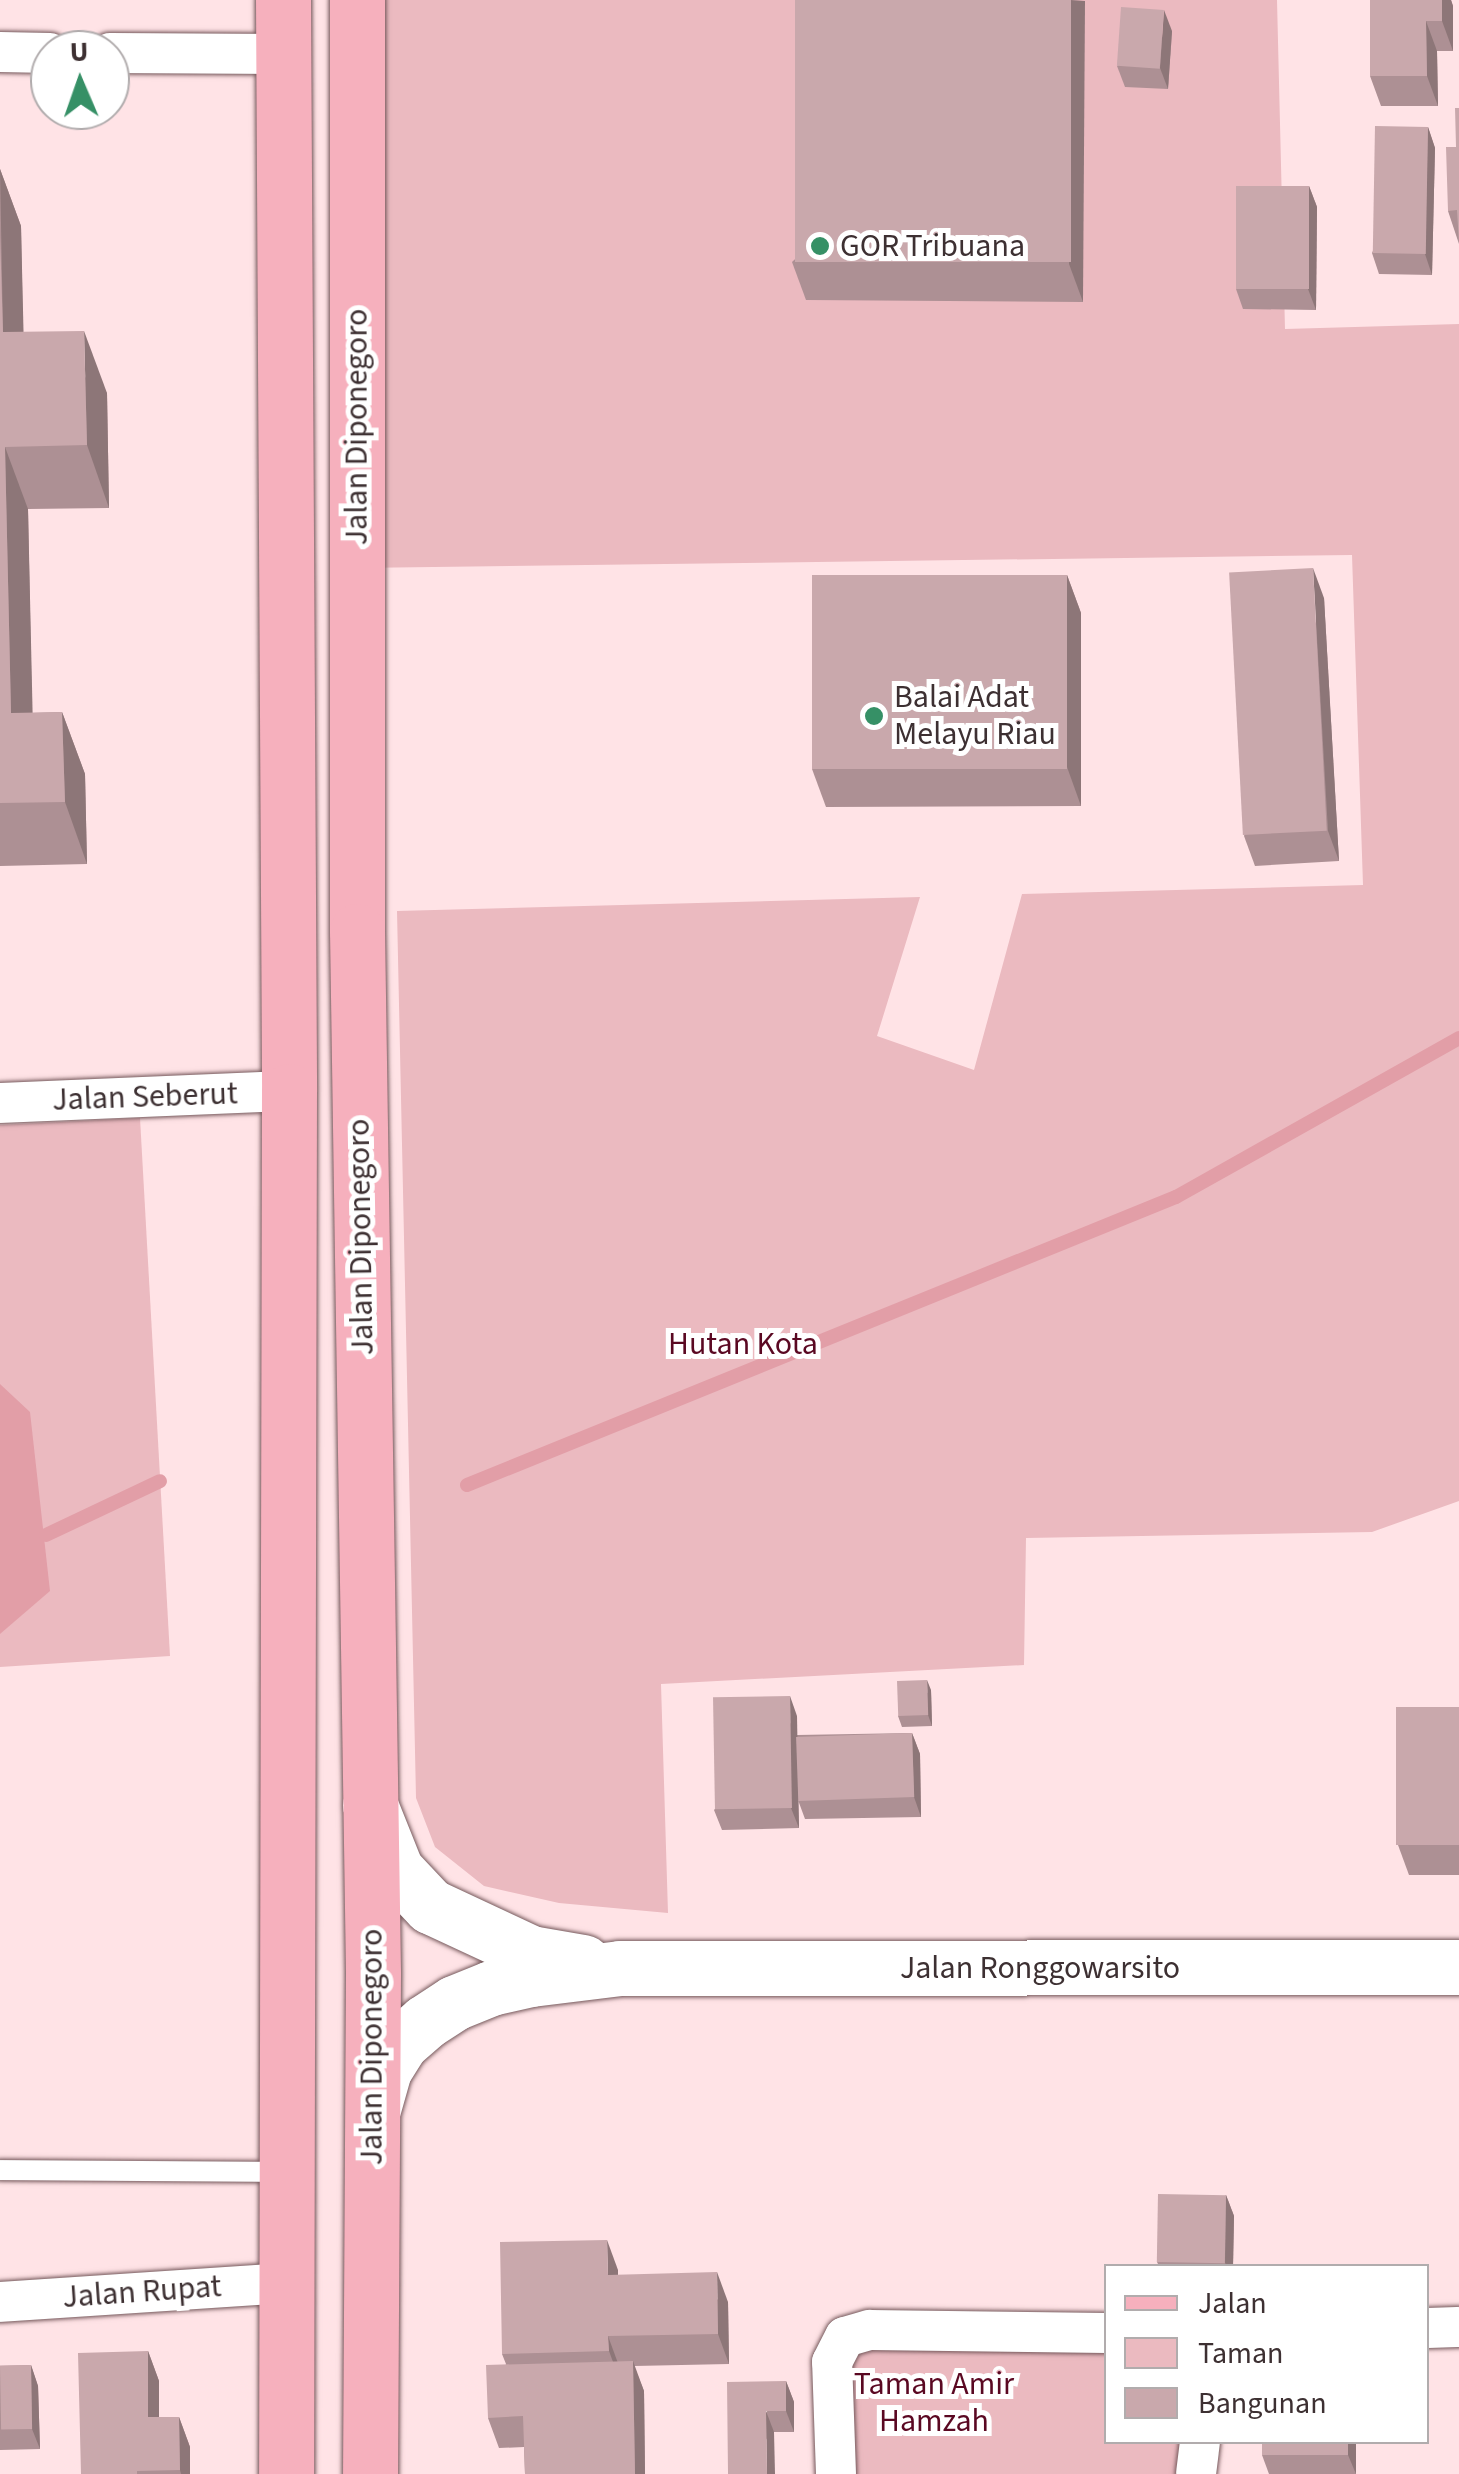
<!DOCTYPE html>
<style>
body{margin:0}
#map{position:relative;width:1459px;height:2474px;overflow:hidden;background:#ffe3e6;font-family:"Source Sans 3",sans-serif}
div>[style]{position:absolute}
.green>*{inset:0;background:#ebbac0}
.water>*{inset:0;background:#e29ea7}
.stream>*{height:14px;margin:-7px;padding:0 7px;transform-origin:7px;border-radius:7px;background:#e29ea7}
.roads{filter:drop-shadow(0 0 2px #76595c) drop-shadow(0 0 2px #76595c)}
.lane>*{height:20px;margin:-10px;padding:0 10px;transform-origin:10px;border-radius:10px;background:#fff}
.street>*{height:40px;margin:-20px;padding:0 20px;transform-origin:20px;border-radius:20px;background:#fff}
.secondary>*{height:55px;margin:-27.5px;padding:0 27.5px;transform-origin:27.5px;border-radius:27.5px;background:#fff}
.primary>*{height:55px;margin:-27.5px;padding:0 27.5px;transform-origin:27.5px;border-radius:27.5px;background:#f6b0bd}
.wall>*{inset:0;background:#ad9094}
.shaded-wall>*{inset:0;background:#8d7678}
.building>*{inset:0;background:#c9a8ac;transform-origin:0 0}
.dots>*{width:28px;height:28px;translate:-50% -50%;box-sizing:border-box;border:5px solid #fff;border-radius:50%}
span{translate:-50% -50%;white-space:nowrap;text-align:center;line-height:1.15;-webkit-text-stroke:10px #fff;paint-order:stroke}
.poi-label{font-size:32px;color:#3d3032}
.left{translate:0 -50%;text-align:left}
.street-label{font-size:32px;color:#3d3032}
.park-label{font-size:32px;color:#5a0822}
.legend{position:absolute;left:1104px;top:2264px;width:325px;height:180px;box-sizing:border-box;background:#fff;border:2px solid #b1acad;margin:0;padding:12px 18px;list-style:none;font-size:30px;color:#3d3032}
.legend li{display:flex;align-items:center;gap:20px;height:50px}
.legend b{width:50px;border:2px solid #b1acad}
.north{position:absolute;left:30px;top:30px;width:100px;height:100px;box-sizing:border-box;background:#fff;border:2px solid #b1acad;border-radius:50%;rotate:358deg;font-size:28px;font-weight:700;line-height:40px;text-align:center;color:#3d3032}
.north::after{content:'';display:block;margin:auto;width:35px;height:45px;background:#369066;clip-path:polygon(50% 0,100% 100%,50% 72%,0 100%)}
</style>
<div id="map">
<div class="green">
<div style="clip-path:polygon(359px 0,1277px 0,1285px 329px,1459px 324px,1459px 1501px,1372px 1532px,1026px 1538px,1024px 1665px,661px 1684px,668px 1913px,559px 1903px,484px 1886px,435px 1847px,416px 1798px,397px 911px,920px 897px,877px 1036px,974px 1070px,1022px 894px,1363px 885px,1352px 555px,357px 568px)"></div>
<div style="clip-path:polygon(140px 1118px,170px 1656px,0 1667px,0 1125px)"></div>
<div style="clip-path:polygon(1106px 2333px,1106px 2442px,1200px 2442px,1196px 2474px,836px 2474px,845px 2337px)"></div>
</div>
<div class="water">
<div style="clip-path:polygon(0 1384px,30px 1412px,50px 1591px,0 1634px)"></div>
</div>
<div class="stream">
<div style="left:467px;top:1485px;width:765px;rotate:-22.11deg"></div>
<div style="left:1176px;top:1197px;width:325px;rotate:-29.3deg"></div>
<div style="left:46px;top:1535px;width:126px;rotate:-25.3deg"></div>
</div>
<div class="roads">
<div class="lane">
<div style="left:0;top:2170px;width:285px;rotate:0.4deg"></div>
</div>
<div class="street">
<div style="left:0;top:52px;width:50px;rotate:1.1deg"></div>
<div style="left:110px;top:53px;width:173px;rotate:0.3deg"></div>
<div style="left:0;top:1103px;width:289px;rotate:-2.4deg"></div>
<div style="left:0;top:2302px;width:286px;rotate:-3.8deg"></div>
<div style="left:1426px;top:2328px;width:33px;rotate:-2deg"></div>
<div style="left:836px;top:2474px;width:112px;rotate:-92deg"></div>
<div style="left:832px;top:2362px;width:28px;rotate:-63deg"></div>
<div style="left:845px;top:2337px;width:26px;rotate:-16deg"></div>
<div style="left:870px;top:2330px;width:236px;rotate:0.7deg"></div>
<div style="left:1196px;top:2474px;width:32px;rotate:-83deg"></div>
</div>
<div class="secondary">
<div style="left:370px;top:1805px;width:70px;rotate:68.2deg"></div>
<div style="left:396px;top:1870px;width:50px;rotate:46.6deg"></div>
<div style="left:430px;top:1906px;width:111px;rotate:25deg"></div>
<div style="left:531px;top:1953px;width:53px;rotate:9.8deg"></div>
<div style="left:373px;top:2109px;width:41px;rotate:-74.2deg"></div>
<div style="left:384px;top:2070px;width:32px;rotate:-58deg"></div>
<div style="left:401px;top:2043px;width:32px;rotate:-41deg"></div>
<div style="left:425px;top:2022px;width:35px;rotate:-33deg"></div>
<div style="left:454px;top:2003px;width:40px;rotate:-22deg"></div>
<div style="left:491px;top:1988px;width:41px;rotate:-12.7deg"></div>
<div style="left:531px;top:1979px;width:90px;rotate:-7deg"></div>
<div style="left:620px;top:1968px;width:839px;rotate:-0.07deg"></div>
</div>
<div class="primary">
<div style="left:283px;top:0;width:1091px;rotate:89.68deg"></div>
<div style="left:289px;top:1091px;width:1383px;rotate:90.12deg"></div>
<div style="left:357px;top:0;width:931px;rotate:90deg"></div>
<div style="left:357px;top:931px;width:1043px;rotate:89.12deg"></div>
<div style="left:373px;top:1974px;width:500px;rotate:90.34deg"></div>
</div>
</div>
<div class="wall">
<div style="clip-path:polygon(1071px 0,1083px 302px,806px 300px,792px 262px)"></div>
<div style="clip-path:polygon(1370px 0,1451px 0,1453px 6px,1453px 51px,1437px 51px,1438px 106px,1381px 106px,1370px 76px)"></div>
<div style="clip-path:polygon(1172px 31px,1168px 89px,1125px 87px,1117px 66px)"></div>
<div style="clip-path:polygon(1459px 108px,1459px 244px,1448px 211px,1456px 147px)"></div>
<div style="clip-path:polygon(1428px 127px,1435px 148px,1432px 275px,1379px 274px,1372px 253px)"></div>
<div style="clip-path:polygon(0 169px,21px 226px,23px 332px,107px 393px,109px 508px,28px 509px,32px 713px,62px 712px,85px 774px,87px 864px,0 866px)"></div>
<div style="clip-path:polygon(1309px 186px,1317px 207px,1316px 310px,1243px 309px,1236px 289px)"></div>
<div style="clip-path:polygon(1067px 575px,1081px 613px,1081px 806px,826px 807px,812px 769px)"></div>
<div style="clip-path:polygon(1324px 598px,1339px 861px,1255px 866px,1244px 836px)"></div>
<div style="clip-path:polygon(931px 1690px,932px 1726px,902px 1727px,898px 1716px)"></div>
<div style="clip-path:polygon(1459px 1707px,1459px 1875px,1409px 1875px,1398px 1845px)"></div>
<div style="clip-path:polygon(797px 1716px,797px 1735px,912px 1733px,920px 1754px,921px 1817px,805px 1819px,798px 1800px,799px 1828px,722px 1830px,714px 1810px)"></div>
<div style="clip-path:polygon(1226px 2195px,1234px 2216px,1233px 2266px,1159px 2266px,1157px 2262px)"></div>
<div style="clip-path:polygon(618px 2270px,618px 2275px,728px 2302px,729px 2364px,634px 2366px,644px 2391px,645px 2474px,525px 2474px,524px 2447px,499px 2448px,488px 2418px,506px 2364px,502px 2354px)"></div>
<div style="clip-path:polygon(148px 2351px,159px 2381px,159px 2417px,179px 2417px,190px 2447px,190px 2474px,81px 2474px)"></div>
<div style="clip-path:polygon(31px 2365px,38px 2386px,40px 2449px,0 2450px,0 2366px)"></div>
<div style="clip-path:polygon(786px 2381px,794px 2402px,794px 2432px,774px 2432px,728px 2474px)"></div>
<div style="clip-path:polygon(1356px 2442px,1356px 2474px,1269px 2474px,1262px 2455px)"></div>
</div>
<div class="shaded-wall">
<div style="clip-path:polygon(1071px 0,1085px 1px,1083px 302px,1069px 264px)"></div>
<div style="clip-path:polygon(1442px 0,1451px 0,1453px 6px,1453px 51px,1442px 21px)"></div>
<div style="clip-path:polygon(1164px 10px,1172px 31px,1168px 89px,1160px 68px)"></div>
<div style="clip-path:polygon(1426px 21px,1437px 51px,1438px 106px,1427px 76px)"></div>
<div style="clip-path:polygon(1428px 127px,1435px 148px,1432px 275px,1425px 254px)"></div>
<div style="clip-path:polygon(0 169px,21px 226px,25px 394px,3px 332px)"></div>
<div style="clip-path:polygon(1309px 186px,1317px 207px,1316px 310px,1308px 289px)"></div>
<div style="clip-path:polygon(84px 331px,107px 393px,109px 508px,87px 445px)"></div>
<div style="clip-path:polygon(5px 447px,28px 509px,34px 775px,11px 713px)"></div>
<div style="clip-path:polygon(1313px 568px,1324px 598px,1339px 861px,1328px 831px)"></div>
<div style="clip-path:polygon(1067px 575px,1081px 613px,1081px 806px,1067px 767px)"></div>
<div style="clip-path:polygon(62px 712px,85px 774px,87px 864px,65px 802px)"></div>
<div style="clip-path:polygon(927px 1680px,931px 1690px,932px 1726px,928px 1715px)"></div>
<div style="clip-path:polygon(790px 1696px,797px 1716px,799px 1828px,791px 1808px)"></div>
<div style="clip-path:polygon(912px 1733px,920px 1754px,921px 1817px,914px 1797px)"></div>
<div style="clip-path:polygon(1226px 2195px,1234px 2216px,1233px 2266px,1227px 2266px,1225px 2263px)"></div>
<div style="clip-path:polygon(607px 2240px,618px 2270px,618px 2305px,608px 2275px)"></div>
<div style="clip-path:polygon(717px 2272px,728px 2302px,729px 2364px,718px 2334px)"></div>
<div style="clip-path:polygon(608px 2336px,619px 2366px,620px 2381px,609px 2351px)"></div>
<div style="clip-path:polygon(148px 2351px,159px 2381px,159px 2447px,148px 2417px)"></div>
<div style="clip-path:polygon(633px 2361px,644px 2391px,645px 2474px,635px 2474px)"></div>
<div style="clip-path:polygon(31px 2365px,38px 2386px,40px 2449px,32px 2429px)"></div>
<div style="clip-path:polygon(786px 2381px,794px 2402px,794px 2432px,786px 2411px)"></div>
<div style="clip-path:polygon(766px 2411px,774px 2432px,775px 2474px,767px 2474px)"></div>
<div style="clip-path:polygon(179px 2417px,190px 2447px,190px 2474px,181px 2474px,180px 2470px)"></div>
<div style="clip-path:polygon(1348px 2442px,1356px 2442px,1356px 2474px,1348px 2455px)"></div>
</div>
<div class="building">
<div style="left:795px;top:0;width:276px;height:262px"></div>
<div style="clip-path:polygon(1370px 0,1442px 0,1442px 21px,1426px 21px,1427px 76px,1370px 76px)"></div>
<div style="left:1121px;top:7px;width:43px;height:59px;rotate:4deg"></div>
<div style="clip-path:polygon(1455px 108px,1459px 108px,1459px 243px,1457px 210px,1448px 211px,1446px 147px,1456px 147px)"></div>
<div style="left:1375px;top:126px;width:53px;height:127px;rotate:1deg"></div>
<div style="left:1236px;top:186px;width:73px;height:103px"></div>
<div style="clip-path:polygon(0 235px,3px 332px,84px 331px,87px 445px,5px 447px,11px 713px,62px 712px,65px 802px,0 803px)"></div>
<div style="left:1313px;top:568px;width:263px;height:84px;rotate:87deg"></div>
<div style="left:812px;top:575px;width:255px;height:194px"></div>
<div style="left:927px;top:1680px;width:35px;height:30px;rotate:88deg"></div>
<div style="left:790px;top:1696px;width:112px;height:77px;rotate:89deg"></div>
<div style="left:1459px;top:1707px;width:138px;height:63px;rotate:90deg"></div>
<div style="left:912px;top:1733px;width:64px;height:116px;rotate:88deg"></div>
<div style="left:1158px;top:2194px;width:68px;height:68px;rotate:1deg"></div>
<div style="clip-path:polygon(607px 2240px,608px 2275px,717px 2272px,718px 2334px,608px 2336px,609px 2351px,502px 2354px,500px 2242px)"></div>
<div style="clip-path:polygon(148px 2351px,148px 2417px,179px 2417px,180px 2470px,137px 2471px,137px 2474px,81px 2474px,78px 2353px)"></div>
<div style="clip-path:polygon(633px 2361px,635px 2474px,525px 2474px,523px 2416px,488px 2418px,486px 2365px)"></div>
<div style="left:31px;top:2365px;width:64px;height:31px;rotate:89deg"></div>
<div style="clip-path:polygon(786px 2381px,786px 2411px,766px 2411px,767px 2474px,728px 2474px,727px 2382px)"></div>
<div style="left:1262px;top:2442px;width:86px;height:13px"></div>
</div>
<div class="dots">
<div style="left:820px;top:246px;background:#369066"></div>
<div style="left:874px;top:716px;background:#369066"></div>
</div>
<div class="poi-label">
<span class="left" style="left:840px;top:246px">GOR Tribuana</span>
<span class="left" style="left:894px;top:716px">Balai Adat<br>Melayu Riau</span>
</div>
<div class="street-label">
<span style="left:357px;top:427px;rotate:-90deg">Jalan Diponegoro</span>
<span style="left:145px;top:1097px;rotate:-2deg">Jalan Seberut</span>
<span style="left:361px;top:1237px;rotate:-91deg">Jalan Diponegoro</span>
<span style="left:1040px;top:1968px">Jalan Ronggowarsito</span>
<span style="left:372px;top:2047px;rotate:-90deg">Jalan Diponegoro</span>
<span style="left:142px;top:2292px;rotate:-4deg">Jalan Rupat</span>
</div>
<div class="park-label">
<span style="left:743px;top:1344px">Hutan Kota</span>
<span style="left:934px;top:2403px">Taman Amir<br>Hamzah</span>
</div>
<ul class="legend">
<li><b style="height:12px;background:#f6b0bd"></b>Jalan</li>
<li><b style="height:28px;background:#ebbac0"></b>Taman</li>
<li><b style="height:28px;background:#c9a8ac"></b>Bangunan</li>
</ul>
<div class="north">U</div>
</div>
